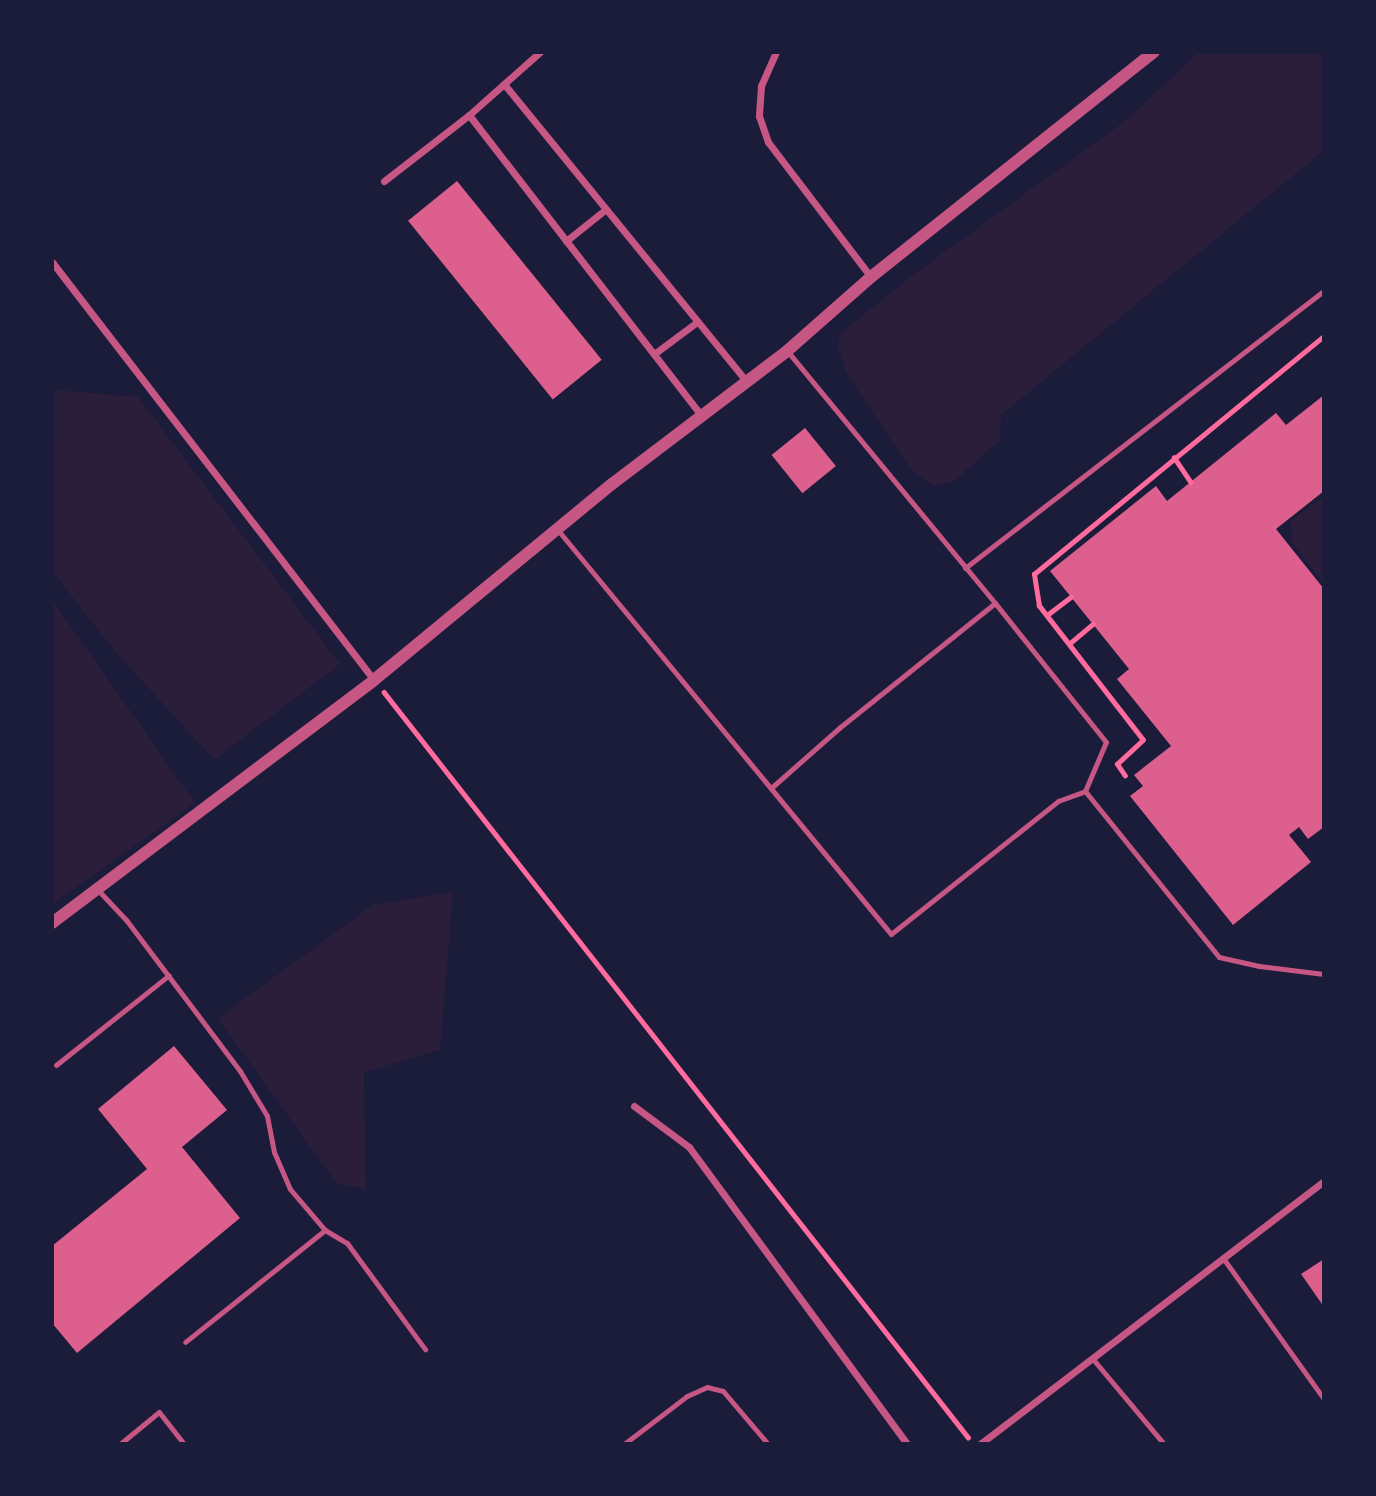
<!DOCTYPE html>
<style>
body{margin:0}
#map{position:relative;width:1376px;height:1496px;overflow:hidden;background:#1b1b3a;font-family:Figtree,sans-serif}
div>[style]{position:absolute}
.green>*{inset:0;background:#2a1e3b}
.building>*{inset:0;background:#dd5f8e;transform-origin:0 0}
.path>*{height:4.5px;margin:-2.25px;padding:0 2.25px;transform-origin:2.25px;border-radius:2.25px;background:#ff6b9d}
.service>*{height:5px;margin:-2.5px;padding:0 2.5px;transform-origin:2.5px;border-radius:2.5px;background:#c65784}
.minor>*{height:7px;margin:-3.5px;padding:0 3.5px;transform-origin:3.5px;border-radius:3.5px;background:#c65784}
.tertiary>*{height:12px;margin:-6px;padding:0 6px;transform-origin:6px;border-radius:6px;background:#c65784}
span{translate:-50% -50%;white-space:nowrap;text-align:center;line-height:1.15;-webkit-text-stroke:6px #1b1b3a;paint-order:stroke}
.frame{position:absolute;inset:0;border:54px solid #1b1b3a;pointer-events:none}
</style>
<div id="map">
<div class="green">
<div style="clip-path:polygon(1199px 52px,1323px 53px,1323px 151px,1001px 415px,1000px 440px,953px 482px,933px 486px,909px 467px,846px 373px,838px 348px,840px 334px,910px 277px,1124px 122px)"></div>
<div style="clip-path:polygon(55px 390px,138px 397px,340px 664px,214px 760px,112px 648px,53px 572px)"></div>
<div style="clip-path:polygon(1323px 497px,1323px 582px,1290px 540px,1293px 531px,1289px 522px)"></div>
<div style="clip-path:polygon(53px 601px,195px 803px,53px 904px,52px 904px)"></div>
<div style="clip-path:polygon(453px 892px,440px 1050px,364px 1072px,366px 1189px,336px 1183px,218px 1018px,373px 905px)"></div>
</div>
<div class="building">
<div style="left:457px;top:181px;width:230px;height:63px;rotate:51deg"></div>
<div style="clip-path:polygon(1324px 395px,1324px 491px,1276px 529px,1324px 589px,1324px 827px,1308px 839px,1299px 827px,1289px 835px,1311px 862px,1233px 925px,1130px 796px,1143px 786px,1134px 775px,1171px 746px,1117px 679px,1129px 669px,1050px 571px,1156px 486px,1167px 501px,1276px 413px,1286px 425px)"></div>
<div style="left:805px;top:428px;width:49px;height:43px;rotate:51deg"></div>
<div style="clip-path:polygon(174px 1046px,227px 1110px,182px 1147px,240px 1218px,77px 1353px,52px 1323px,52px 1246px,147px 1169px,98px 1109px)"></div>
<div style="clip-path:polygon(1324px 1259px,1324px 1307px,1301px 1274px)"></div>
</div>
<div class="path">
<div style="left:1174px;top:457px;width:30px;rotate:56deg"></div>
<div style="left:1047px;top:615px;width:30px;rotate:-37deg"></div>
<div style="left:1069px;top:644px;width:31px;rotate:-40deg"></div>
<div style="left:384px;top:692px;width:947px;rotate:51.91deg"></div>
<div style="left:1125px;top:776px;width:14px;rotate:-124deg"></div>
<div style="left:1117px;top:764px;width:35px;rotate:-43deg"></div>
<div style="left:1143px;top:740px;width:170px;rotate:-127.8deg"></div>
<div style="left:1039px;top:606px;width:32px;rotate:-99deg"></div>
<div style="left:1034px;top:574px;width:375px;rotate:-39.4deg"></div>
</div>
<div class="service">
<div style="left:557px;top:529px;width:525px;rotate:50.49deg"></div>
<div style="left:891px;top:934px;width:213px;rotate:-38.5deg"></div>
<div style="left:1058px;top:801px;width:29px;rotate:-20deg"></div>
<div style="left:1085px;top:791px;width:53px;rotate:-66.8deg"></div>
<div style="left:1106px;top:742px;width:178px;rotate:-128.6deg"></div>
<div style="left:995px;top:603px;width:327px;rotate:-129.5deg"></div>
<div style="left:965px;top:568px;width:453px;rotate:-37.7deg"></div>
<div style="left:771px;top:788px;width:91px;rotate:-41.4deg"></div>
<div style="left:839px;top:728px;width:200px;rotate:-38.7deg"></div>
<div style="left:1085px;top:791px;width:213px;rotate:51.1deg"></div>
<div style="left:1219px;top:957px;width:41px;rotate:12.7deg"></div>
<div style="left:1259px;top:966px;width:65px;rotate:7deg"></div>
<div style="left:97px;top:889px;width:44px;rotate:46.8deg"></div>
<div style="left:127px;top:921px;width:188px;rotate:53deg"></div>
<div style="left:240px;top:1071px;width:52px;rotate:59deg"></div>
<div style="left:267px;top:1116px;width:37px;rotate:79deg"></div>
<div style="left:274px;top:1152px;width:40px;rotate:66.6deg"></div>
<div style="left:290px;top:1189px;width:54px;rotate:49.5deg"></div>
<div style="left:325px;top:1230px;width:179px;rotate:141.3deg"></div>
<div style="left:56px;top:1065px;width:144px;rotate:-38.5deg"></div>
<div style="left:325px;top:1230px;width:26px;rotate:31deg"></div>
<div style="left:347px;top:1243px;width:132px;rotate:53.7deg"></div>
<div style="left:1223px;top:1258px;width:173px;rotate:54.4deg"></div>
<div style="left:1092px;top:1358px;width:112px;rotate:50.1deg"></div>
<div style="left:120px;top:1444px;width:50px;rotate:-39.4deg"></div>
<div style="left:159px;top:1412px;width:41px;rotate:52deg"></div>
<div style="left:624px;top:1444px;width:79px;rotate:-37.3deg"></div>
<div style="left:687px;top:1396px;width:22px;rotate:-24deg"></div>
<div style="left:707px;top:1387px;width:16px;rotate:14deg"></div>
<div style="left:723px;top:1391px;width:70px;rotate:49.7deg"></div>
</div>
<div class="minor">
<div style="left:776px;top:52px;width:37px;rotate:114deg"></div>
<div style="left:761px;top:86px;width:30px;rotate:94deg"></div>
<div style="left:759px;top:116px;width:28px;rotate:71deg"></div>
<div style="left:768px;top:142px;width:170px;rotate:52.7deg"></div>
<div style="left:504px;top:84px;width:385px;rotate:50.8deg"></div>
<div style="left:469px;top:115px;width:381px;rotate:52.3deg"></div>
<div style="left:384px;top:181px;width:108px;rotate:-37.8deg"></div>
<div style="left:469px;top:115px;width:95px;rotate:-41.6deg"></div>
<div style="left:566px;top:241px;width:51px;rotate:-38.7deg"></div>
<div style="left:52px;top:262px;width:528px;rotate:52.39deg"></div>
<div style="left:654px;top:354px;width:54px;rotate:-36.7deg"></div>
<div style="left:634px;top:1106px;width:69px;rotate:36.7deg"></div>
<div style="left:689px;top:1147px;width:368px;rotate:53.7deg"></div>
<div style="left:980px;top:1444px;width:433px;rotate:-37.4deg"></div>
</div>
<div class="tertiary">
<div style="left:52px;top:923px;width:403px;rotate:-37deg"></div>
<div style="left:374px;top:680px;width:308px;rotate:-39.5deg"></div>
<div style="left:612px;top:484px;width:220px;rotate:-37.2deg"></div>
<div style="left:787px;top:351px;width:112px;rotate:-41.4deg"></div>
<div style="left:871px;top:277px;width:362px;rotate:-38.5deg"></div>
</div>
<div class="frame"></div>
</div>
